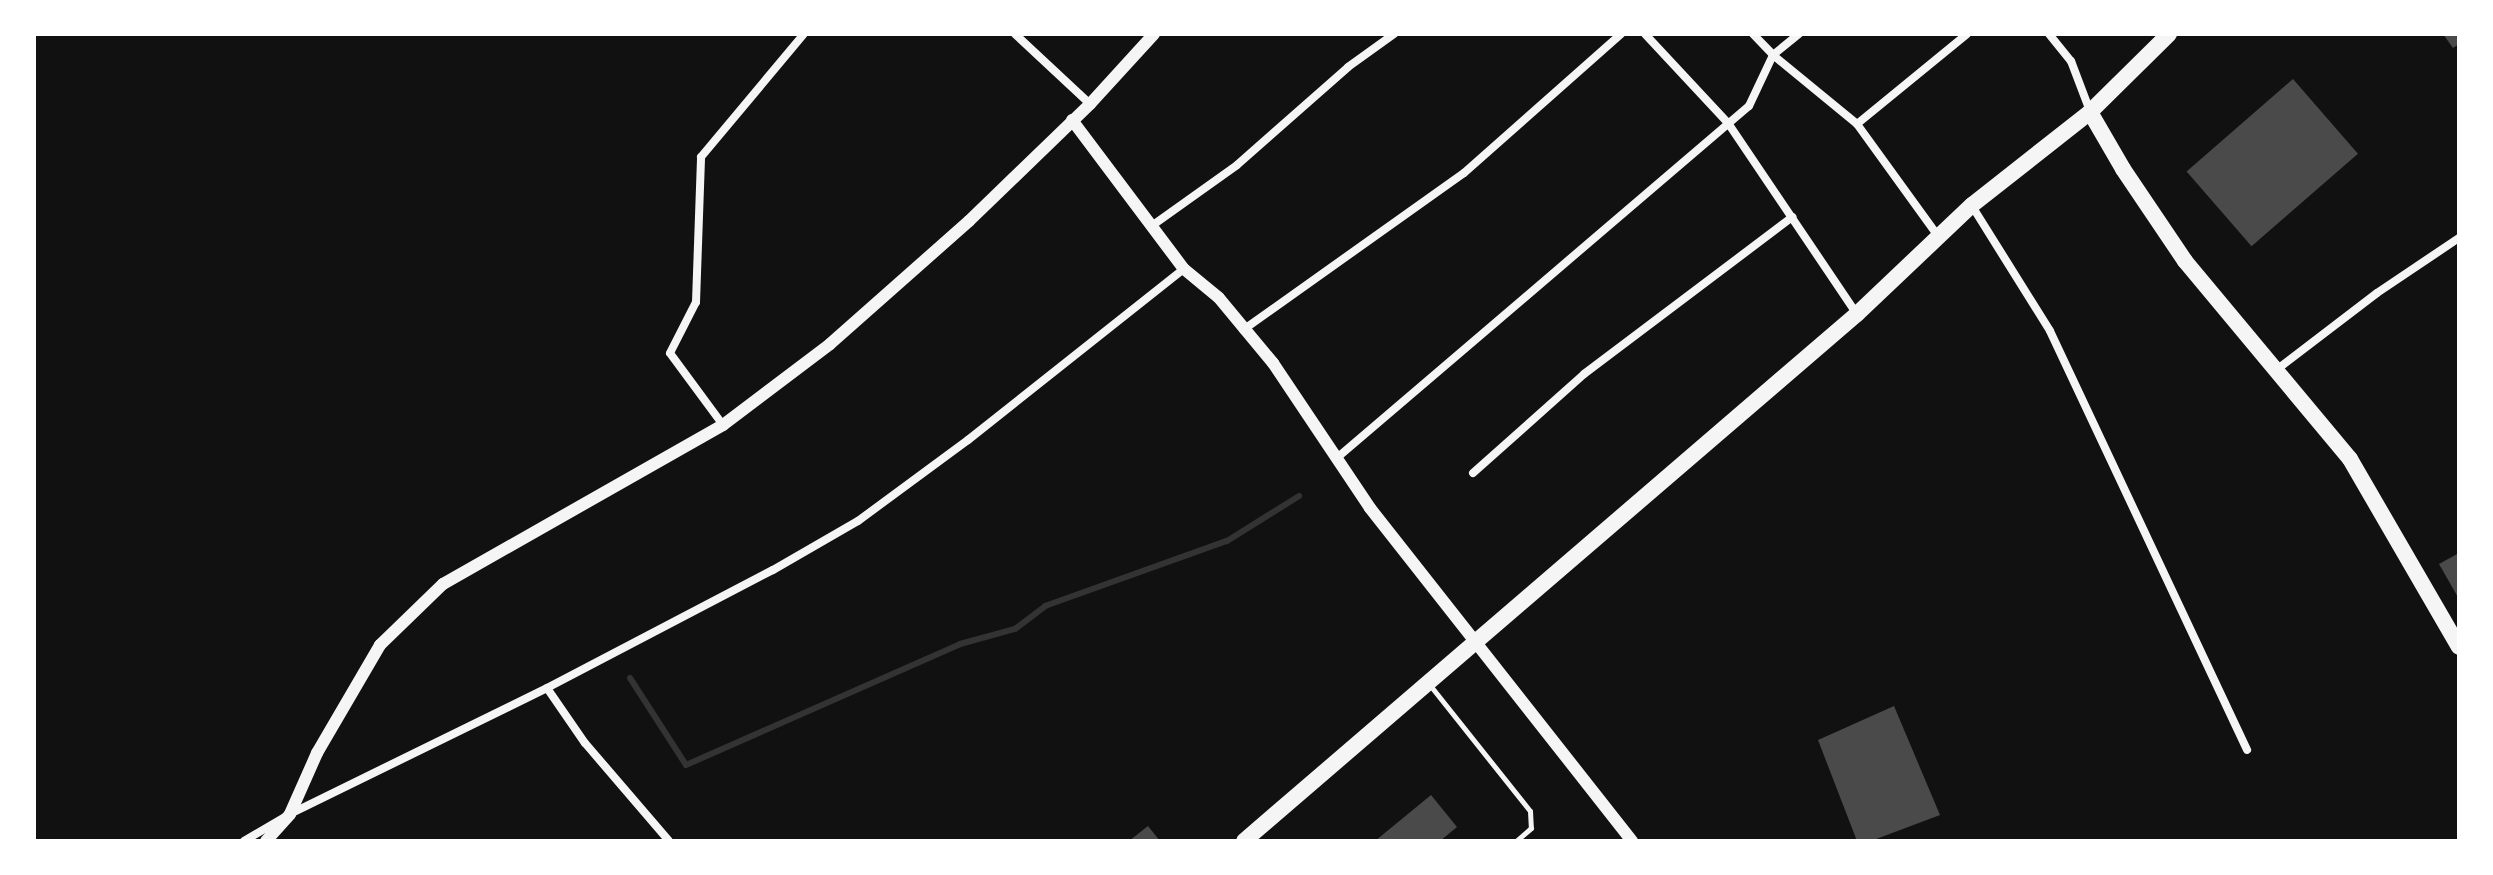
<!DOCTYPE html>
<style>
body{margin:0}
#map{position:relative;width:2493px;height:875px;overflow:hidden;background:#111;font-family:Montserrat,sans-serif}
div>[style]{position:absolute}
.stream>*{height:6px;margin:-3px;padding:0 3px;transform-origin:3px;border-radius:3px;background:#333}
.building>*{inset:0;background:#4a4a4a;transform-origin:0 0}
.service>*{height:5px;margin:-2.5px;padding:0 2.5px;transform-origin:2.5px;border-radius:2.5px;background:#f5f5f5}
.minor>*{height:8px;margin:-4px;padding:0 4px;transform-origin:4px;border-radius:4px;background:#f5f5f5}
.tertiary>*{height:12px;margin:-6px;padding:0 6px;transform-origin:6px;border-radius:6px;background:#f5f5f5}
.primary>*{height:16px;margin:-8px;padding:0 8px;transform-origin:8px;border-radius:8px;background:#f5f5f5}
span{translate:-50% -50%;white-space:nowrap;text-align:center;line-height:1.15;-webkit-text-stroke:8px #fff;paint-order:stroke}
.frame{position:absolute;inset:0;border:36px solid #fff;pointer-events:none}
</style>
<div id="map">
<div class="stream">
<div style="left:630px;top:678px;width:103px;rotate:57.2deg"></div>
<div style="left:686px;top:765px;width:300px;rotate:-23.8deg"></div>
<div style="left:960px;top:644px;width:57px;rotate:-15.3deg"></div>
<div style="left:1015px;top:629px;width:38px;rotate:-37deg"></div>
<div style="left:1045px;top:606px;width:193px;rotate:-19.7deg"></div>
<div style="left:1227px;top:541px;width:85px;rotate:-32deg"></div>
</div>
<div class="building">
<div style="clip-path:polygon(2443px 34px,2459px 34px,2459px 44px,2453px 48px)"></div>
<div style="left:2293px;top:79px;width:99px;height:141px;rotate:49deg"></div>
<div style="clip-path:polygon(2459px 553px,2459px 599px,2439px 564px)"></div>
<div style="clip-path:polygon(1894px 706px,1940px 815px,1871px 841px,1857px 841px,1818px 740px)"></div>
<div style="clip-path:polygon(1431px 795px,1457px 827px,1440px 841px,1375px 841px)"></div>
<div style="clip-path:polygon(1148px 826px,1160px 841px,1129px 841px)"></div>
</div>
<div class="service">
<div style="left:1429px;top:684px;width:162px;rotate:51.5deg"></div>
<div style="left:1530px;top:811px;width:17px;rotate:87deg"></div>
<div style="left:1531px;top:828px;width:20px;rotate:139deg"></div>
</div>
<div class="minor">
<div style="left:1015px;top:34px;width:103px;rotate:43deg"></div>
<div style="left:1645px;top:34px;width:122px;rotate:47deg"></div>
<div style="left:1728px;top:123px;width:230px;rotate:56deg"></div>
<div style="left:1753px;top:34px;width:29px;rotate:46deg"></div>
<div style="left:1773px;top:55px;width:33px;rotate:-39deg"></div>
<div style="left:2049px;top:34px;width:35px;rotate:51deg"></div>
<div style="left:2071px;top:61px;width:53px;rotate:69.2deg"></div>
<div style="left:1857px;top:124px;width:142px;rotate:-39.3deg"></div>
<div style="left:1972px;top:206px;width:147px;rotate:58deg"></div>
<div style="left:2050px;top:331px;width:463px;rotate:64.8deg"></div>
<div style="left:1153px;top:225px;width:103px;rotate:-35.5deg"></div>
<div style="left:1237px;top:165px;width:148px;rotate:-41.4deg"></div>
<div style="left:1348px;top:67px;width:57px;rotate:-35.7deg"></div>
<div style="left:1243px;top:330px;width:271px;rotate:-35.4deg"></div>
<div style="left:1464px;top:173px;width:210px;rotate:-41.5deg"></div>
<div style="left:2275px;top:371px;width:128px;rotate:-37.4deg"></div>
<div style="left:2377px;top:293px;width:99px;rotate:-33.9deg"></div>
<div style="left:723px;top:425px;width:89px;rotate:-126.4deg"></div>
<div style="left:670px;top:353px;width:57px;rotate:-63deg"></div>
<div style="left:696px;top:302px;width:145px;rotate:-88deg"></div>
<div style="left:701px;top:157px;width:160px;rotate:-50.1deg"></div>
<div style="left:1338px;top:457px;width:540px;rotate:-40.5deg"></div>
<div style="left:1749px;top:106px;width:56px;rotate:-64.8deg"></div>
<div style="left:1773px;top:55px;width:109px;rotate:39.4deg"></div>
<div style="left:1857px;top:124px;width:138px;rotate:54.1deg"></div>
<div style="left:1473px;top:473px;width:149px;rotate:-41.7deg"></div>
<div style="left:1584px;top:374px;width:261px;rotate:-37deg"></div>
<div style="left:547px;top:688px;width:67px;rotate:55.4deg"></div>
<div style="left:585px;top:743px;width:129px;rotate:49.4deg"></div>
<div style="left:244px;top:841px;width:53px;rotate:-30.4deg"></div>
<div style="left:290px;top:814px;width:286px;rotate:-26.1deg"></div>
<div style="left:547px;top:688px;width:255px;rotate:-27.6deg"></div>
<div style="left:773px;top:570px;width:98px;rotate:-30deg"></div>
<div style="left:858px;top:521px;width:137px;rotate:-36.4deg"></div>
<div style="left:968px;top:440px;width:275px;rotate:-38.4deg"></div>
</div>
<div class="tertiary">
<div style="left:1072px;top:120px;width:186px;rotate:53.1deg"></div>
<div style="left:1184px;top:269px;width:45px;rotate:39.6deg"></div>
<div style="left:1219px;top:298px;width:85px;rotate:50.3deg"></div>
<div style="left:1273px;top:363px;width:174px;rotate:56.2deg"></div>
<div style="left:1370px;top:508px;width:424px;rotate:51.8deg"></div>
<div style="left:266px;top:841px;width:36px;rotate:-48deg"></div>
<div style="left:290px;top:814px;width:67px;rotate:-66.1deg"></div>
<div style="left:317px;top:753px;width:125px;rotate:-59.7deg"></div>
<div style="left:380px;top:645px;width:88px;rotate:-44.1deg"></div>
<div style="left:443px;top:584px;width:322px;rotate:-29.6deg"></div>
<div style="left:723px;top:425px;width:134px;rotate:-37.1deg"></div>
<div style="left:830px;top:344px;width:186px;rotate:-41.5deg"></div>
<div style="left:969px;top:221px;width:168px;rotate:-44deg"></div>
<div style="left:1090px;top:104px;width:95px;rotate:-47.6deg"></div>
</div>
<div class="primary">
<div style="left:2090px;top:112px;width:66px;rotate:59.9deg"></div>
<div style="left:2123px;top:169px;width:111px;rotate:56deg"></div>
<div style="left:2185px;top:261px;width:258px;rotate:50.2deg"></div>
<div style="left:2350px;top:459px;width:217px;rotate:59.9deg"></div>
<div style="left:1244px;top:841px;width:808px;rotate:-40.69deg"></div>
<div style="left:1857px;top:314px;width:158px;rotate:-43.5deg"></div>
<div style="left:1972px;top:205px;width:150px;rotate:-38.2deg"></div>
<div style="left:2090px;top:112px;width:111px;rotate:-44.6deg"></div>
</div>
<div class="frame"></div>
</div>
